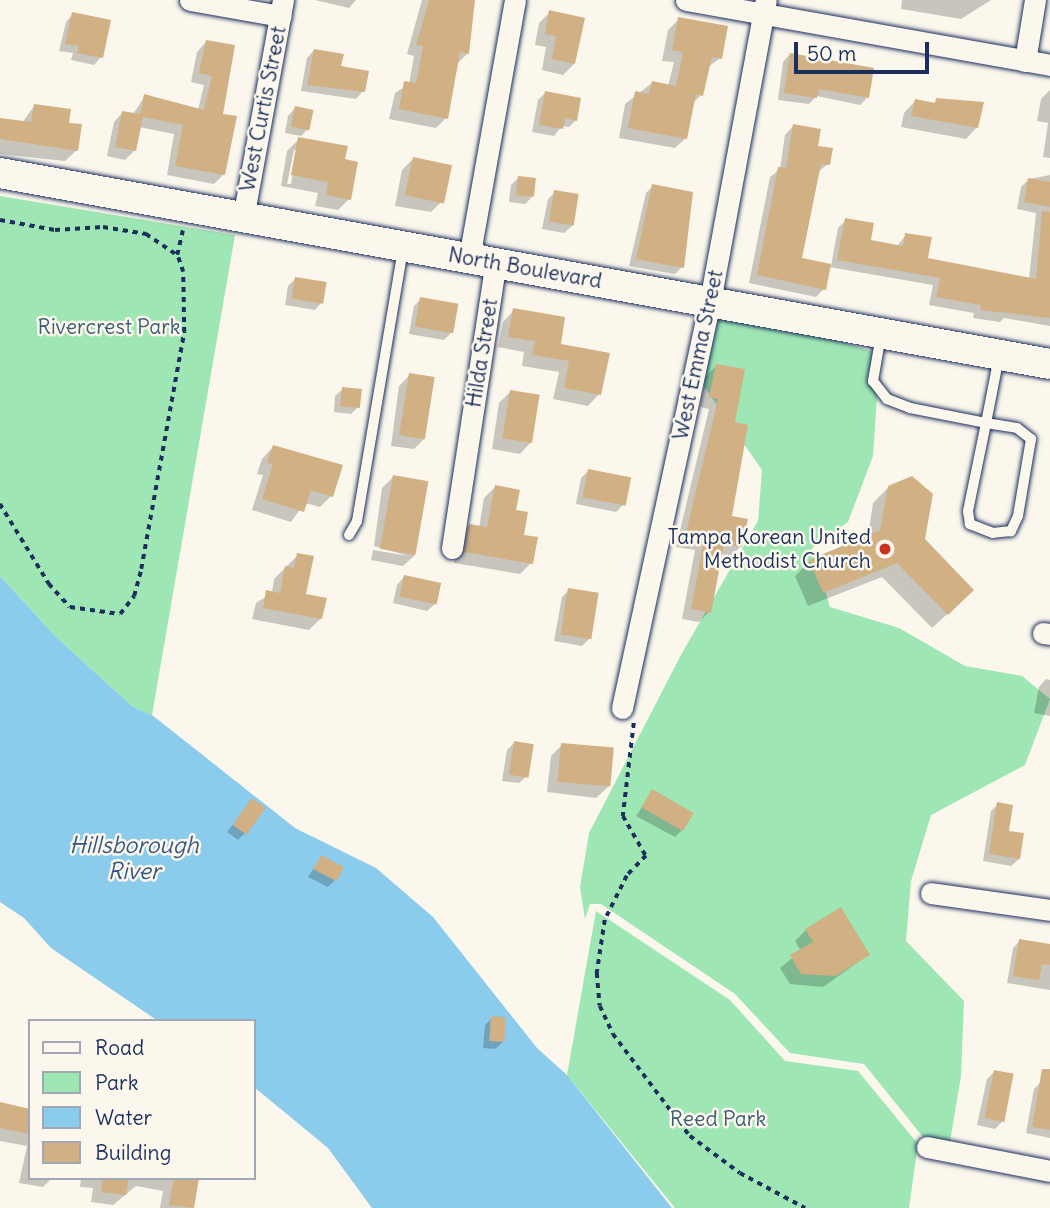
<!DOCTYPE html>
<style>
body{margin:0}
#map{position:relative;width:1050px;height:1208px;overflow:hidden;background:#fbf7ec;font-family:Delius,sans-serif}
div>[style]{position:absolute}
.green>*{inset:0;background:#9ee6b4}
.water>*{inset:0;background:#8bccec}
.shadow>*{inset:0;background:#0003}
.building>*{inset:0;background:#d1b084;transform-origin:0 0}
.path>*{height:3.5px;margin-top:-1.75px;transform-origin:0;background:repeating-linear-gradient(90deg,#1b2f5e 0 5px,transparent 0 10px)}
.roads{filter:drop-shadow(0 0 2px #1b2f5e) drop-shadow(0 0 2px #1b2f5e)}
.lane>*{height:10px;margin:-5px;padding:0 5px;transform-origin:5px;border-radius:5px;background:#fbf7ec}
.street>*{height:21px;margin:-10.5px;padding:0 10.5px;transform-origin:10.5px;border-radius:10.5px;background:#fbf7ec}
.secondary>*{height:30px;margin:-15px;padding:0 15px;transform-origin:15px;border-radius:15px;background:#fbf7ec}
.dots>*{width:19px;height:19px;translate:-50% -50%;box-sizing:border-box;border:4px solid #fbf7ec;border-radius:50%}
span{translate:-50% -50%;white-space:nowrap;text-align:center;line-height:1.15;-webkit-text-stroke:5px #fbf7ec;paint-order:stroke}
.street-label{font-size:21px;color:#1b2f5e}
.park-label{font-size:21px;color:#3c5d74}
.poi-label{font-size:21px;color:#1b2f5e}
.right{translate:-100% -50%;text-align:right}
.water-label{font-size:23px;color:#375682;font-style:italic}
.legend{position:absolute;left:28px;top:1019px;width:228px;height:161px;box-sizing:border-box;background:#fbf7ec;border:2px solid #a1a7b3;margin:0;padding:9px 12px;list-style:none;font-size:21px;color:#1b2f5e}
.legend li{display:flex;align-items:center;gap:14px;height:35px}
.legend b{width:35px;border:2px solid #a1a7b3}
.scale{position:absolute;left:794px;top:42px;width:135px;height:32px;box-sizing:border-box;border:4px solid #1b2f5e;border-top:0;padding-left:9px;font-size:21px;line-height:24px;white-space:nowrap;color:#1b2f5e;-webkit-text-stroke:5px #fbf7ec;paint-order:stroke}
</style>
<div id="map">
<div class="green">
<div style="clip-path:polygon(0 196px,235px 235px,152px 715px,133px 707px,56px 637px,0 576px)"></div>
<div style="clip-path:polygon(719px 312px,789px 325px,880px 354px,873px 456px,848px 522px,812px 548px,830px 607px,899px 628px,965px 666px,1022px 676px,1050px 699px,1025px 765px,931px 815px,911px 881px,906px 941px,964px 1001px,961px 1076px,950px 1142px,923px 1137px,864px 1064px,790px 1053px,735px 994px,601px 904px,590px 904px,585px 919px,580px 887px,589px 833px,682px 653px,758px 521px,762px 470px,703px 385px)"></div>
<div style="clip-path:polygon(596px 911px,730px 1000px,785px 1061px,858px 1071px,918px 1144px,909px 1208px,675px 1208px,567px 1075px)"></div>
</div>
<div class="water">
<div style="clip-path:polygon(0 576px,56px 637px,133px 707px,152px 715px,295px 828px,376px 868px,433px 917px,537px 1048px,567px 1075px,672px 1208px,372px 1208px,328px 1148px,254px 1087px,254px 1021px,158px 1021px,51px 948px,24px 918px,0 902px)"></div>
</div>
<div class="shadow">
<div style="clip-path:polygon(315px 0,356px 0,349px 8px)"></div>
<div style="clip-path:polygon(422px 0,474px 0,468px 53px,458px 63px,446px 118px,436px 128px,389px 119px,395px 93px,409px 84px,414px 56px,407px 54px)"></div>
<div style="clip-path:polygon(902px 0,991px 0,961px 19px,901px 9px)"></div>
<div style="clip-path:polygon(550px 12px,574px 64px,563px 75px,542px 70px,546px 47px,535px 45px,539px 23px)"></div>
<div style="clip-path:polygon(73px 14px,101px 57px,94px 65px,71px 60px,73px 53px,59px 51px,66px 22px)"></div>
<div style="clip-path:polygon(679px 19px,720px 58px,707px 68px,701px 95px,692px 104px,686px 138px,675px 148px,619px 138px,625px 104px,652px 83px,668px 86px,674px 62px,662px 61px,668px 30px)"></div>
<div style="clip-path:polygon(206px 42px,221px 115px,224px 174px,214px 184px,167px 175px,174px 134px,139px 127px,135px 150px,125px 160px,107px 156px,114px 122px,123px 112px,133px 114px,145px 96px,198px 110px,204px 85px,191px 82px,197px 52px)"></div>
<div style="clip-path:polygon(314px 50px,339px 67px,363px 91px,356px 99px,301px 91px,307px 58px)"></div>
<div style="clip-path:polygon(790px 54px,867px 98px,860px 105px,817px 96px,809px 104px,778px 100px,783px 62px)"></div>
<div style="clip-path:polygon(1050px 90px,1050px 158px,1043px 157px,1048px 123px,1037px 121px,1041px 99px)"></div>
<div style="clip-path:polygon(545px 93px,576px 120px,569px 127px,562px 126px,554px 136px,532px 132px,538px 100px)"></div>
<div style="clip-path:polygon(937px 100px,977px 127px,966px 139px,901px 127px,904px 113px,915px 101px,932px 105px)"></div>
<div style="clip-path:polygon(34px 106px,67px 124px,77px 150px,65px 161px,0 154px,0 119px,22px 123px)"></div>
<div style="clip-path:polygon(295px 108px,308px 129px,301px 136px,285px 133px,288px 116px)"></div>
<div style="clip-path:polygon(793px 126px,828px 164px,818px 172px,800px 259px,831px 266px,838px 228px,846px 220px,869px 241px,897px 246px,906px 235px,926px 260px,1029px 279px,1036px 213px,1017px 209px,1021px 187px,1029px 179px,1050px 175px,1050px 326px,1004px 318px,1000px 322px,973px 318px,974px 313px,929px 305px,933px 285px,829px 267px,824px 289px,816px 297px,749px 283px,770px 177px,780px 169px,785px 135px)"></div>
<div style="clip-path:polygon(evenodd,299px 139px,343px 161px,349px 199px,338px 210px,315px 206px,318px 193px,281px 186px,287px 151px,299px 139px,294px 150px,297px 150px,291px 184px,287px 184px,294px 150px)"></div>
<div style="clip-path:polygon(413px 159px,442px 201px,431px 212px,395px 206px,402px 170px)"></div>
<div style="clip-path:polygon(518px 178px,532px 197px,525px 204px,509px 202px,511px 185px)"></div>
<div style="clip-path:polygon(653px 186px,682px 267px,675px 274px,629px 266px,646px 193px)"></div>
<div style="clip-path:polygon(555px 192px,572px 226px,564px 233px,542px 229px,548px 199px)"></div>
<div style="clip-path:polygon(295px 279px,322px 302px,315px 310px,285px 305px,288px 286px)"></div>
<div style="clip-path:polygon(421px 299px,451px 333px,444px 340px,409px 334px,414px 306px)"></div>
<div style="clip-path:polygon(514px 310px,559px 345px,599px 394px,588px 406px,553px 399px,559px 372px,522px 366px,524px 352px,498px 347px,503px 322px)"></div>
<div style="clip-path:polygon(716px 366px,733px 423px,730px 518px,741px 546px,731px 556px,720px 554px,709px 612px,699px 622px,682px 619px,695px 550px,676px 547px,709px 409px,700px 407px,706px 376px)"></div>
<div style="clip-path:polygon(410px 375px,425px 438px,414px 449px,391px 446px,399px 386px)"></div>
<div style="clip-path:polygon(343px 389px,358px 407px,351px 414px,334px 412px,335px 396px)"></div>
<div style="clip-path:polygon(510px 392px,531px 442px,520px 454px,492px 449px,499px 403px)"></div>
<div style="clip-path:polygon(273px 447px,331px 496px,320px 507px,305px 503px,291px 522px,252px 510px,263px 475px,257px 474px,262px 459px)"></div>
<div style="clip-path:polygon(588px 471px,623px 505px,616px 512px,576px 504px,581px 478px)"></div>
<div style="clip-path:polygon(393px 477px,415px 555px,403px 566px,371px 560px,373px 550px,408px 556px,374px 546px,382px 488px)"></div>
<div style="clip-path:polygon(495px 487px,514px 511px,531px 563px,520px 574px,454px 563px,458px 537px,469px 526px,479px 528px,484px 498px)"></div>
<div style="clip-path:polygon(889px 487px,957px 605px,932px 628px,882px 577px,808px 606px,795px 576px,810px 561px,868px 537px,873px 503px)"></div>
<div style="clip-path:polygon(298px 555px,304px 596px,321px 618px,309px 630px,252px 619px,256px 603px,272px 593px,274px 579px)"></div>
<div style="clip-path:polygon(404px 577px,435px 604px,427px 611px,393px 603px,397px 585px)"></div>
<div style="clip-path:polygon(569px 590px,589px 639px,582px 646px,554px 641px,562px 597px)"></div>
<div style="clip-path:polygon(1046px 679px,1050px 680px,1050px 716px,1034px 713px,1039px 687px)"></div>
<div style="clip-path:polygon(514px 743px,527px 776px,519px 783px,502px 781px,507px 750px)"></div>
<div style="clip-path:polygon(562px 745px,608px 787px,596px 798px,547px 792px,551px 756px)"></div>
<div style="clip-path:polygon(652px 792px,682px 830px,675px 837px,636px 816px)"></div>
<div style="clip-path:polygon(252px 800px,245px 833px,238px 840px,227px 832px)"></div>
<div style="clip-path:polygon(998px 804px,1019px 859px,1011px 866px,983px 861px,991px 811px)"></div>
<div style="clip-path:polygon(321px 858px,335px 880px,328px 887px,308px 877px)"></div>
<div style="clip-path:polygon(806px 930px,868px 955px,823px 987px,790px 984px,780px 968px,801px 951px,795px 941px)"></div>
<div style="clip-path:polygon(1020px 941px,1050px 946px,1050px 990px,1007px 983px,1013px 948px)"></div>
<div style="clip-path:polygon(492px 1018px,503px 1042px,495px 1049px,483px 1048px,485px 1025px)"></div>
<div style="clip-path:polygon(994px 1072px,1002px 1122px,995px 1129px,977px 1125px,987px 1079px)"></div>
<div style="clip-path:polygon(1041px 1082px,1050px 1083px,1050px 1138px,1026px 1133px,1034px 1089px)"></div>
<div style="clip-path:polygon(0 1104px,30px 1110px,30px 1178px,52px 1178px,43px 1187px,19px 1183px,27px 1146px,0 1141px)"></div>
<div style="clip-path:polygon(81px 1178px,198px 1178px,192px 1208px,160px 1208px,163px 1191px,136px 1186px,113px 1205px,91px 1202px,93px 1188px,80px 1187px)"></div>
</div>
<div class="building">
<div style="clip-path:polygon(429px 0,475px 0,469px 54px,460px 52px,448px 119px,399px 109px,404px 81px,416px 83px,423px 46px,416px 45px)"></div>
<div style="clip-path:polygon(549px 10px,585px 18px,575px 64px,552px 59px,556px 36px,545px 34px)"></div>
<div style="clip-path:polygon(72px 12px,111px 20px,103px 58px,77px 53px,79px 46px,65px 44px)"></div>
<div style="clip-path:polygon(678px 17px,728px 26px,722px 59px,712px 57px,703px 96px,696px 94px,687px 139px,628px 128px,635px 91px,649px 94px,652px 81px,676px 86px,683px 52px,672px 50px)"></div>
<div style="clip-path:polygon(206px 40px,235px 45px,223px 114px,237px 116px,225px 175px,175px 166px,183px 125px,143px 117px,136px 151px,115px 147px,122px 111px,140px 114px,144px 94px,204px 110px,212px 76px,199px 73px)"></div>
<div style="clip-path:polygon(314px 49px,344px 54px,341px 66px,369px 71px,365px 92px,307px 85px)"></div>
<div style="clip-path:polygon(790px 53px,874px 68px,869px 98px,819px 89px,817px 98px,784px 93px)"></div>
<div style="clip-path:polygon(545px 91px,581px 98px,577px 121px,565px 118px,563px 129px,539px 125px)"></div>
<div style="clip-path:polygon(936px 98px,984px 102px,978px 128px,911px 116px,915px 99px,935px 103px)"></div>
<div style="clip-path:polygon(34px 104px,71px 109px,69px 123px,82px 124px,78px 151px,0 139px,0 118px,31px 122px)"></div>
<div style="left:295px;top:106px;width:19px;height:21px;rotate:12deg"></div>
<div style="clip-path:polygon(793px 124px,821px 129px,818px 146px,833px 148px,830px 165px,821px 164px,802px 258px,831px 264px,826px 290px,757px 275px,778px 167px,786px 168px)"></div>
<div style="clip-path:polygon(298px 137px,348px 146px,345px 159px,358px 162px,351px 200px,326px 195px,328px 182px,291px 175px)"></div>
<div style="left:413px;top:157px;width:40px;height:39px;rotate:12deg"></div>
<div style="left:518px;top:176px;width:18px;height:19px;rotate:6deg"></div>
<div style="clip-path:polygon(1028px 178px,1050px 182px,1050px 207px,1024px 202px)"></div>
<div style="clip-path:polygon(652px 184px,693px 192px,684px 268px,636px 259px)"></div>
<div style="left:554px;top:190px;width:25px;height:32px;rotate:9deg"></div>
<div style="clip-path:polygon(1042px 211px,1050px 212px,1050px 318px,980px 310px,981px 305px,936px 297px,940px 278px,837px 260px,845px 218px,874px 223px,871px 240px,903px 246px,905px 233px,932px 237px,928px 258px,1036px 279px)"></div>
<div style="left:295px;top:277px;width:32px;height:22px;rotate:9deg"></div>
<div style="left:420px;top:297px;width:39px;height:30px;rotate:10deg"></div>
<div style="clip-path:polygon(513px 308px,565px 317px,561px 344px,610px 353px,601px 395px,564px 388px,569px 361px,532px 355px,535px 341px,508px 337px)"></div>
<div style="clip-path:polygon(716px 364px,745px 369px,735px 422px,748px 425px,732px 516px,748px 519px,742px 547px,724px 544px,711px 613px,691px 609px,704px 540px,685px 537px,718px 399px,709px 397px)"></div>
<div style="left:409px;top:373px;width:26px;height:63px;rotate:9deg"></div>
<div style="left:342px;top:387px;width:20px;height:19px;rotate:6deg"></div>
<div style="left:510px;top:390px;width:30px;height:49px;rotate:9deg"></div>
<div style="clip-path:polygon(273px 445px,343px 465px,333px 497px,311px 490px,304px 512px,262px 499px,273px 464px,267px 463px)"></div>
<div style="left:588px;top:469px;width:44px;height:29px;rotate:11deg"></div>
<div style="left:393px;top:475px;width:36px;height:75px;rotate:10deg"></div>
<div style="clip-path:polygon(912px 476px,933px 494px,925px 539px,974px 590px,948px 615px,897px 563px,823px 593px,809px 560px,880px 530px,888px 486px)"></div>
<div style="clip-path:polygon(495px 485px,520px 490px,516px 510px,528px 512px,524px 535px,538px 537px,533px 564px,464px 552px,469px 524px,487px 527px)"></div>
<div style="clip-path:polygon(297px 553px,314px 556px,306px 594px,327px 598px,322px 619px,263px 608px,266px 590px,280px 593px,285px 566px,294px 568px)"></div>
<div style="left:404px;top:575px;width:38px;height:22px;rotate:12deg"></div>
<div style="left:568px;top:588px;width:31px;height:47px;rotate:9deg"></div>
<div style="left:514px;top:741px;width:20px;height:34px;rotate:9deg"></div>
<div style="left:561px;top:743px;width:53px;height:39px;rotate:5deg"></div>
<div style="left:652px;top:789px;width:48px;height:21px;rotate:30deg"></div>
<div style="left:252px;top:798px;width:17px;height:33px;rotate:36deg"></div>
<div style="clip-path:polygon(997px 802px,1013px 805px,1009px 831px,1024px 833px,1020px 859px,989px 854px)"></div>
<div style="left:321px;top:855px;width:26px;height:16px;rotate:28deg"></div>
<div style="clip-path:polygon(841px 907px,870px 955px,835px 976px,801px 974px,790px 955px,813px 942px,805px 929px)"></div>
<div style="clip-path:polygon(1019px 939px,1050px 944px,1050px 965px,1042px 964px,1039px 980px,1013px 976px)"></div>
<div style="left:491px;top:1016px;width:15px;height:25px;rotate:4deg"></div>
<div style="clip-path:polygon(1042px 1069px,1050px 1069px,1050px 1130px,1032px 1127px)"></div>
<div style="left:994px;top:1070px;width:20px;height:49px;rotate:11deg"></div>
<div style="clip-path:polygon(0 1102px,30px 1109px,30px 1134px,0 1128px)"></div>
<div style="clip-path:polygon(103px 1178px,129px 1178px,126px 1195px,101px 1192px)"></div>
<div style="clip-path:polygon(174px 1178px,199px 1178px,194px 1208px,169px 1205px)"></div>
</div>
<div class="path">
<div style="left:0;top:220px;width:56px;rotate:10.3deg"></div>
<div style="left:55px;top:230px;width:48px;rotate:-3.6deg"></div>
<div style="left:103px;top:227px;width:44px;rotate:9.2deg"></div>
<div style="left:146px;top:234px;width:37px;rotate:34deg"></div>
<div style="left:0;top:504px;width:94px;rotate:58.5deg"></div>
<div style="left:49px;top:584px;width:31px;rotate:48deg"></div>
<div style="left:70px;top:607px;width:50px;rotate:8deg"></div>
<div style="left:120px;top:614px;width:23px;rotate:-52deg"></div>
<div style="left:134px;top:596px;width:28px;rotate:-75deg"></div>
<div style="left:141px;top:569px;width:241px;rotate:-79.7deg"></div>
<div style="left:184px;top:332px;width:60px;rotate:-91deg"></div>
<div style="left:183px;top:272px;width:18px;rotate:-109deg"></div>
<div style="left:177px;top:255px;width:26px;rotate:-77deg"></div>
<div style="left:634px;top:723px;width:94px;rotate:96.7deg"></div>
<div style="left:623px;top:816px;width:46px;rotate:60.1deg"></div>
<div style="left:646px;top:856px;width:28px;rotate:134deg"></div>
<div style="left:627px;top:876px;width:49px;rotate:116.6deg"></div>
<div style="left:605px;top:920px;width:54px;rotate:98.6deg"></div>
<div style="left:597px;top:973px;width:33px;rotate:85deg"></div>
<div style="left:600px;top:1006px;width:31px;rotate:65deg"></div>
<div style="left:613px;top:1034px;width:128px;rotate:53deg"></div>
<div style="left:690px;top:1136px;width:62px;rotate:36.5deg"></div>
<div style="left:740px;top:1173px;width:74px;rotate:28.3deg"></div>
</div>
<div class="roads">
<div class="lane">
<div style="left:881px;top:335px;width:47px;rotate:99.9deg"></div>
<div style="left:873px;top:381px;width:23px;rotate:52deg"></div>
<div style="left:887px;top:399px;width:25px;rotate:21deg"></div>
<div style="left:910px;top:408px;width:77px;rotate:11.2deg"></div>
<div style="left:986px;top:423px;width:31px;rotate:9deg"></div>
<div style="left:1017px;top:428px;width:18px;rotate:38deg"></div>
<div style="left:1031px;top:439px;width:78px;rotate:99.6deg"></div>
<div style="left:1018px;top:516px;width:17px;rotate:115deg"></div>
<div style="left:1011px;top:531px;width:18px;rotate:174deg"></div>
<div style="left:993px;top:533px;width:25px;rotate:-159deg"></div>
<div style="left:970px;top:524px;width:13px;rotate:-99deg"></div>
<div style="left:968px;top:511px;width:90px;rotate:-78.4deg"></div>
<div style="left:986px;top:423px;width:67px;rotate:-78.9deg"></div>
<div style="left:349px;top:535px;width:16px;rotate:-60deg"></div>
<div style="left:357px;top:521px;width:276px;rotate:-80.4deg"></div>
</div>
<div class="street">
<div style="left:190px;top:0;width:92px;rotate:10deg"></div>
<div style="left:686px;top:0;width:370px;rotate:10.1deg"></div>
<div style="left:1025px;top:61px;width:62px;rotate:-80.7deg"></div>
<div style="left:243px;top:218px;width:222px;rotate:-79.6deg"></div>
<div style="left:452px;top:548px;width:278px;rotate:-81.3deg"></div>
<div style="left:494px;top:273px;width:35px;rotate:-131deg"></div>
<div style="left:471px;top:247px;width:251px;rotate:-79.9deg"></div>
<div style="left:1043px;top:633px;width:7px;rotate:8deg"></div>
<div style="left:622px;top:708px;width:416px;rotate:-77.8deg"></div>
<div style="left:710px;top:301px;width:306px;rotate:-79.5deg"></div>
<div style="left:931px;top:893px;width:120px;rotate:8.1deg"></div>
<div style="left:927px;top:1147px;width:125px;rotate:11deg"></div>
</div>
<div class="secondary">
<div style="left:0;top:173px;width:1067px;rotate:10.31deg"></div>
</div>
</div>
<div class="dots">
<div style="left:885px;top:549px;background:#c8321e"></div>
</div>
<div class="street-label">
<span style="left:263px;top:109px;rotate:-79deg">West Curtis Street</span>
<span style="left:525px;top:268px;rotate:10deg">North Boulevard</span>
<span style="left:482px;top:353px;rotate:-81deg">Hilda Street</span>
<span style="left:698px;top:355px;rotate:-78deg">West Emma Street</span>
</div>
<div class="park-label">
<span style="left:109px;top:327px">Rivercrest Park</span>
<span style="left:718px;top:1119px">Reed Park</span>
</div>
<div class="poi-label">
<span class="right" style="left:871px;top:549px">Tampa Korean United<br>Methodist Church</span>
</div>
<div class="water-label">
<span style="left:134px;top:858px">Hillsborough<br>River</span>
</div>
<ul class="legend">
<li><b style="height:9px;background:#fbf7ec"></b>Road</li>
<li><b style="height:19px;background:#9ee6b4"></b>Park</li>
<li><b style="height:19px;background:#8bccec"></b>Water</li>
<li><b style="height:19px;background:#d1b084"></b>Building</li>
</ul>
<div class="scale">50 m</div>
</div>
